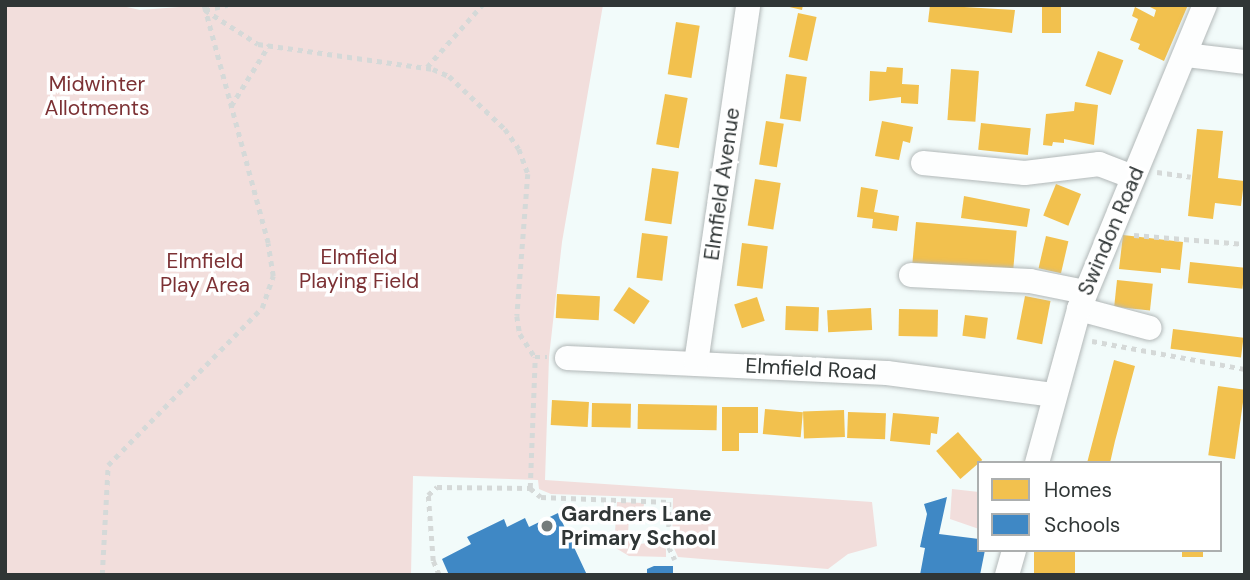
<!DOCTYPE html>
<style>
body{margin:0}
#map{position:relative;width:1250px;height:580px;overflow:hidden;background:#f2fbfa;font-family:"DM Sans",sans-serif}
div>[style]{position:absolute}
.green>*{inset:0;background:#f2dedc}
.homes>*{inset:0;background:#f2c14e;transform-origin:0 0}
.schools>*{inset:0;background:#3f88c5}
.path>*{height:4.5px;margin-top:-2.25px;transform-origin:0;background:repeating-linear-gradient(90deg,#d5d9d8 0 5px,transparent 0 10px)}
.roads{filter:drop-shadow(0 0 2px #b2b8b8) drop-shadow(0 0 2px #b2b8b8)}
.minor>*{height:24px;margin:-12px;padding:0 12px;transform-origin:12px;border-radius:12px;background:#fdfefe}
.dots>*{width:19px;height:19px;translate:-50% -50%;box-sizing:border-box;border:4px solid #fff;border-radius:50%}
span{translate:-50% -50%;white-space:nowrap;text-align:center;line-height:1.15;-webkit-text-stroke:7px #fff;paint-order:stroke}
.park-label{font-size:21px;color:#7c3134}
.street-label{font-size:21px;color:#303636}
.poi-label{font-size:21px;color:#303636;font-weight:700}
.left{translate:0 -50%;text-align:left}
.frame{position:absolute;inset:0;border:7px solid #303636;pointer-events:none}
.legend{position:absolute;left:977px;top:461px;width:245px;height:91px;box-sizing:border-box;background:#fff;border:2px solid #acafaf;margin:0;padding:9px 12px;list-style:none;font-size:21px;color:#303636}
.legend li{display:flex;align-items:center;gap:14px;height:35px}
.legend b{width:35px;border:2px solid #acafaf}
</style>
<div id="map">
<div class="green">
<div style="clip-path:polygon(5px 5px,118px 5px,140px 10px,205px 5px,603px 5px,562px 242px,549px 357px,545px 480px,872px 502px,877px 546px,848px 554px,828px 569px,678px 557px,672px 544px,673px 498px,551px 494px,539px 489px,538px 480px,413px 476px,411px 575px,5px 575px)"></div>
<div style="clip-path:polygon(952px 489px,979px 492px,979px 529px,950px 519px)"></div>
<div style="clip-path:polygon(617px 502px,644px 503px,643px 517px,629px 516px,628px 535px,640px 544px,666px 540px,666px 557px,629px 556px,614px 547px)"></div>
</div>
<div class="homes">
<div style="clip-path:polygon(781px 5px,803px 5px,802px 10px)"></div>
<div style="clip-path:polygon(930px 5px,1015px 10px,1012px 33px,928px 22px)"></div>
<div style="left:1042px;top:5px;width:19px;height:28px"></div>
<div style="clip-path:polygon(1146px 5px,1188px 5px,1164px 61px,1138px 49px,1140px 44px,1130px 40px,1138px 19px,1132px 16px,1135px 7px,1154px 17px,1156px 10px)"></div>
<div style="left:798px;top:13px;width:19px;height:45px;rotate:12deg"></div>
<div style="left:676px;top:22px;width:24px;height:53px;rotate:9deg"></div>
<div style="left:1098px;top:51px;width:27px;height:37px;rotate:20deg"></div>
<div style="clip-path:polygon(887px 67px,903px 68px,902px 84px,919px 85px,918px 104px,901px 103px,901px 97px,869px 101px,870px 71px,886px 72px)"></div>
<div style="left:951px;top:69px;width:28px;height:51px;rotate:4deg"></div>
<div style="left:786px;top:74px;width:21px;height:45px;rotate:8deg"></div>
<div style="left:665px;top:94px;width:23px;height:51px;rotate:10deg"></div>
<div style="clip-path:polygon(1075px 102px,1098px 105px,1094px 145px,1064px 139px,1064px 143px,1053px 142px,1052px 146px,1043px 145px,1046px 114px,1074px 111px)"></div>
<div style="left:766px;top:121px;width:18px;height:44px;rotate:9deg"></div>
<div style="clip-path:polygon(882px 121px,913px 127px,910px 143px,903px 141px,899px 160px,875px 156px)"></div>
<div style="left:981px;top:123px;width:50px;height:27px;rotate:6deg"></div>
<div style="clip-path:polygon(1197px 129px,1223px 131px,1218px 178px,1244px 181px,1241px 206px,1215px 203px,1213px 219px,1188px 216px)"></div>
<div style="left:652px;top:168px;width:27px;height:53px;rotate:8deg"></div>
<div style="left:755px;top:179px;width:26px;height:47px;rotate:9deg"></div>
<div style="left:1056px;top:184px;width:27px;height:34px;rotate:22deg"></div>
<div style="clip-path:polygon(861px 187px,878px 190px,874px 212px,899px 216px,897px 231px,872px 228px,873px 219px,857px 217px)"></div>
<div style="clip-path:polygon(964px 196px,1030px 209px,1027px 227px,961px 218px)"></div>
<div style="left:916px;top:222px;width:101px;height:41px;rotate:5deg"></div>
<div style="left:642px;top:233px;width:26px;height:45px;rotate:7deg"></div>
<div style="clip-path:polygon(1123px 235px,1183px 242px,1180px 270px,1161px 268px,1161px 273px,1119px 269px)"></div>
<div style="left:1046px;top:236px;width:23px;height:33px;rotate:13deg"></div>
<div style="left:742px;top:243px;width:26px;height:43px;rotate:7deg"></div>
<div style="left:1190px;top:262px;width:55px;height:21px;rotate:6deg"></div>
<div style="left:1117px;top:280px;width:36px;height:27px;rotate:6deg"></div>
<div style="left:629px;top:287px;width:25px;height:28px;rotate:34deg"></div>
<div style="left:557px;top:294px;width:43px;height:24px;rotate:3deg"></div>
<div style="left:1025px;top:296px;width:26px;height:44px;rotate:11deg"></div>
<div style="left:757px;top:297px;width:25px;height:24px;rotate:72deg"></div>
<div style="left:786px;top:306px;width:33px;height:24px;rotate:2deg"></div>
<div style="left:871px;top:308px;width:22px;height:44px;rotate:87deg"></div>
<div style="left:899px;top:309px;width:39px;height:27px;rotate:1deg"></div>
<div style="left:965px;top:315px;width:23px;height:21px;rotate:7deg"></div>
<div style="left:1173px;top:329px;width:71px;height:20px;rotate:7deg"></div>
<div style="clip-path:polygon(1114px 360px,1135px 366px,1115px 441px,1110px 463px,1087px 463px)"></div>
<div style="left:1218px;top:386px;width:27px;height:70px;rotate:8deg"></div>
<div style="left:552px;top:400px;width:37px;height:25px;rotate:3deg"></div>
<div style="left:592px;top:403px;width:39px;height:24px;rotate:1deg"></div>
<div style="left:638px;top:404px;width:79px;height:25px;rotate:1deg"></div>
<div style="clip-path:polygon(722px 407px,758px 407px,758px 433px,739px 433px,739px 451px,722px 451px)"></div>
<div style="left:765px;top:409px;width:38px;height:25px;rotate:5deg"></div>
<div style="left:844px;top:410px;width:27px;height:41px;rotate:88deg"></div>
<div style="left:848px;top:412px;width:38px;height:26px;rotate:2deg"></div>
<div style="clip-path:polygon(893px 413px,939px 417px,937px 434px,931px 433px,930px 445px,890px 441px)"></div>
<div style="left:958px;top:432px;width:37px;height:29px;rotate:49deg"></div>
<div style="left:1034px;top:550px;width:41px;height:25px"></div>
<div style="left:1182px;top:550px;width:21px;height:7px"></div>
</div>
<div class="schools">
<div style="clip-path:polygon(947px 497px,939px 534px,979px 539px,979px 550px,985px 550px,980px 575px,920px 575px,925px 548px,920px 547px,927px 514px,924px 504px)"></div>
<div style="clip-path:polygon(558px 513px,587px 575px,449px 575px,442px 559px,471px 544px,467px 537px,504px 519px,507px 527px,525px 518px,529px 527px)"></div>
<div style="clip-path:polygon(654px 566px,673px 566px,673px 575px,647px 575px,647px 569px)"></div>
</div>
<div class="path">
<div style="left:205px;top:10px;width:63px;rotate:32.7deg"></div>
<div style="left:258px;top:44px;width:177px;rotate:8.1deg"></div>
<div style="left:433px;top:69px;width:17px;rotate:24deg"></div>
<div style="left:449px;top:76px;width:77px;rotate:43.4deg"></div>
<div style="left:505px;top:129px;width:24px;rotate:55deg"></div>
<div style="left:519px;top:149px;width:27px;rotate:70deg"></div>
<div style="left:528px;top:174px;width:142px;rotate:94.4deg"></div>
<div style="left:517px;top:316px;width:18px;rotate:81deg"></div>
<div style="left:520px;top:334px;width:27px;rotate:57deg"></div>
<div style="left:205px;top:10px;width:23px;rotate:-13deg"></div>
<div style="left:427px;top:67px;width:83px;rotate:-48.4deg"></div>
<div style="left:231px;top:106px;width:72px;rotate:-58.1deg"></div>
<div style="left:1157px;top:172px;width:34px;rotate:8deg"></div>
<div style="left:1134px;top:235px;width:111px;rotate:4.6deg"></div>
<div style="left:1092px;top:341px;width:156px;rotate:10.4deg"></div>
<div style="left:530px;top:488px;width:131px;rotate:-87.8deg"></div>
<div style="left:535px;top:357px;width:12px"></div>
<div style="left:102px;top:575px;width:110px;rotate:-86.9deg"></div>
<div style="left:108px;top:465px;width:220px;rotate:-45.6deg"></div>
<div style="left:262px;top:308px;width:34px;rotate:-71deg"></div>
<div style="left:273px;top:276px;width:33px;rotate:-99deg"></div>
<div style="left:268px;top:243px;width:246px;rotate:-105.1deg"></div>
<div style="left:439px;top:575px;width:15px;rotate:-113deg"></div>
<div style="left:433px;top:561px;width:66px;rotate:-94.3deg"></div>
<div style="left:428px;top:495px;width:12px;rotate:-42deg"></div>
<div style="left:437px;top:487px;width:93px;rotate:0.6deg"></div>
<div style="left:530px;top:488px;width:14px;rotate:39deg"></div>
<div style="left:541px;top:497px;width:128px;rotate:2.2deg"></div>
<div style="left:669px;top:502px;width:45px;rotate:90deg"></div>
<div style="left:669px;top:547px;width:14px;rotate:65deg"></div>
</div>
<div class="roads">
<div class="minor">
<div style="left:1186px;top:55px;width:59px;rotate:6.8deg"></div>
<div style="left:923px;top:163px;width:102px;rotate:5.6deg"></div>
<div style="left:1025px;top:173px;width:75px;rotate:-6.9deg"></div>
<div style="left:1099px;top:164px;width:36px;rotate:21deg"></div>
<div style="left:911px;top:275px;width:119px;rotate:2.9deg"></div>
<div style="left:1030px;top:281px;width:56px;rotate:11.3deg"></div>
<div style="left:1079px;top:309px;width:73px;rotate:15deg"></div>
<div style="left:567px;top:358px;width:320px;rotate:2.7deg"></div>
<div style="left:887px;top:373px;width:167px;rotate:7.5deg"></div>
<div style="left:696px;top:363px;width:362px;rotate:-81.7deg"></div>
<div style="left:1037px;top:463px;width:160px;rotate:-74.7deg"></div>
<div style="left:1079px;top:309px;width:329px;rotate:-67.5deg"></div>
<div style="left:1007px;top:575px;width:26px;rotate:-74deg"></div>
</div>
</div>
<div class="dots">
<div style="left:547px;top:526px;background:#747b7b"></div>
</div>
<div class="park-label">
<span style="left:97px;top:96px">Midwinter<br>Allotments</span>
<span style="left:359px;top:269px">Elmfield<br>Playing Field</span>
<span style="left:205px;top:273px">Elmfield<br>Play Area</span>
</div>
<div class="street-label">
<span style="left:722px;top:184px;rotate:-82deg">Elmfield Avenue</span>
<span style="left:1111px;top:231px;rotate:-67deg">Swindon Road</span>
<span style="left:811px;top:369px;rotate:3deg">Elmfield Road</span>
</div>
<div class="poi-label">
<span class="left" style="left:561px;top:526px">Gardners Lane<br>Primary School</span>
</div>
<div class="frame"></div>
<ul class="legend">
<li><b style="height:19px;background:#f2c14e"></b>Homes</li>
<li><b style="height:19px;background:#3f88c5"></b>Schools</li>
</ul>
</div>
